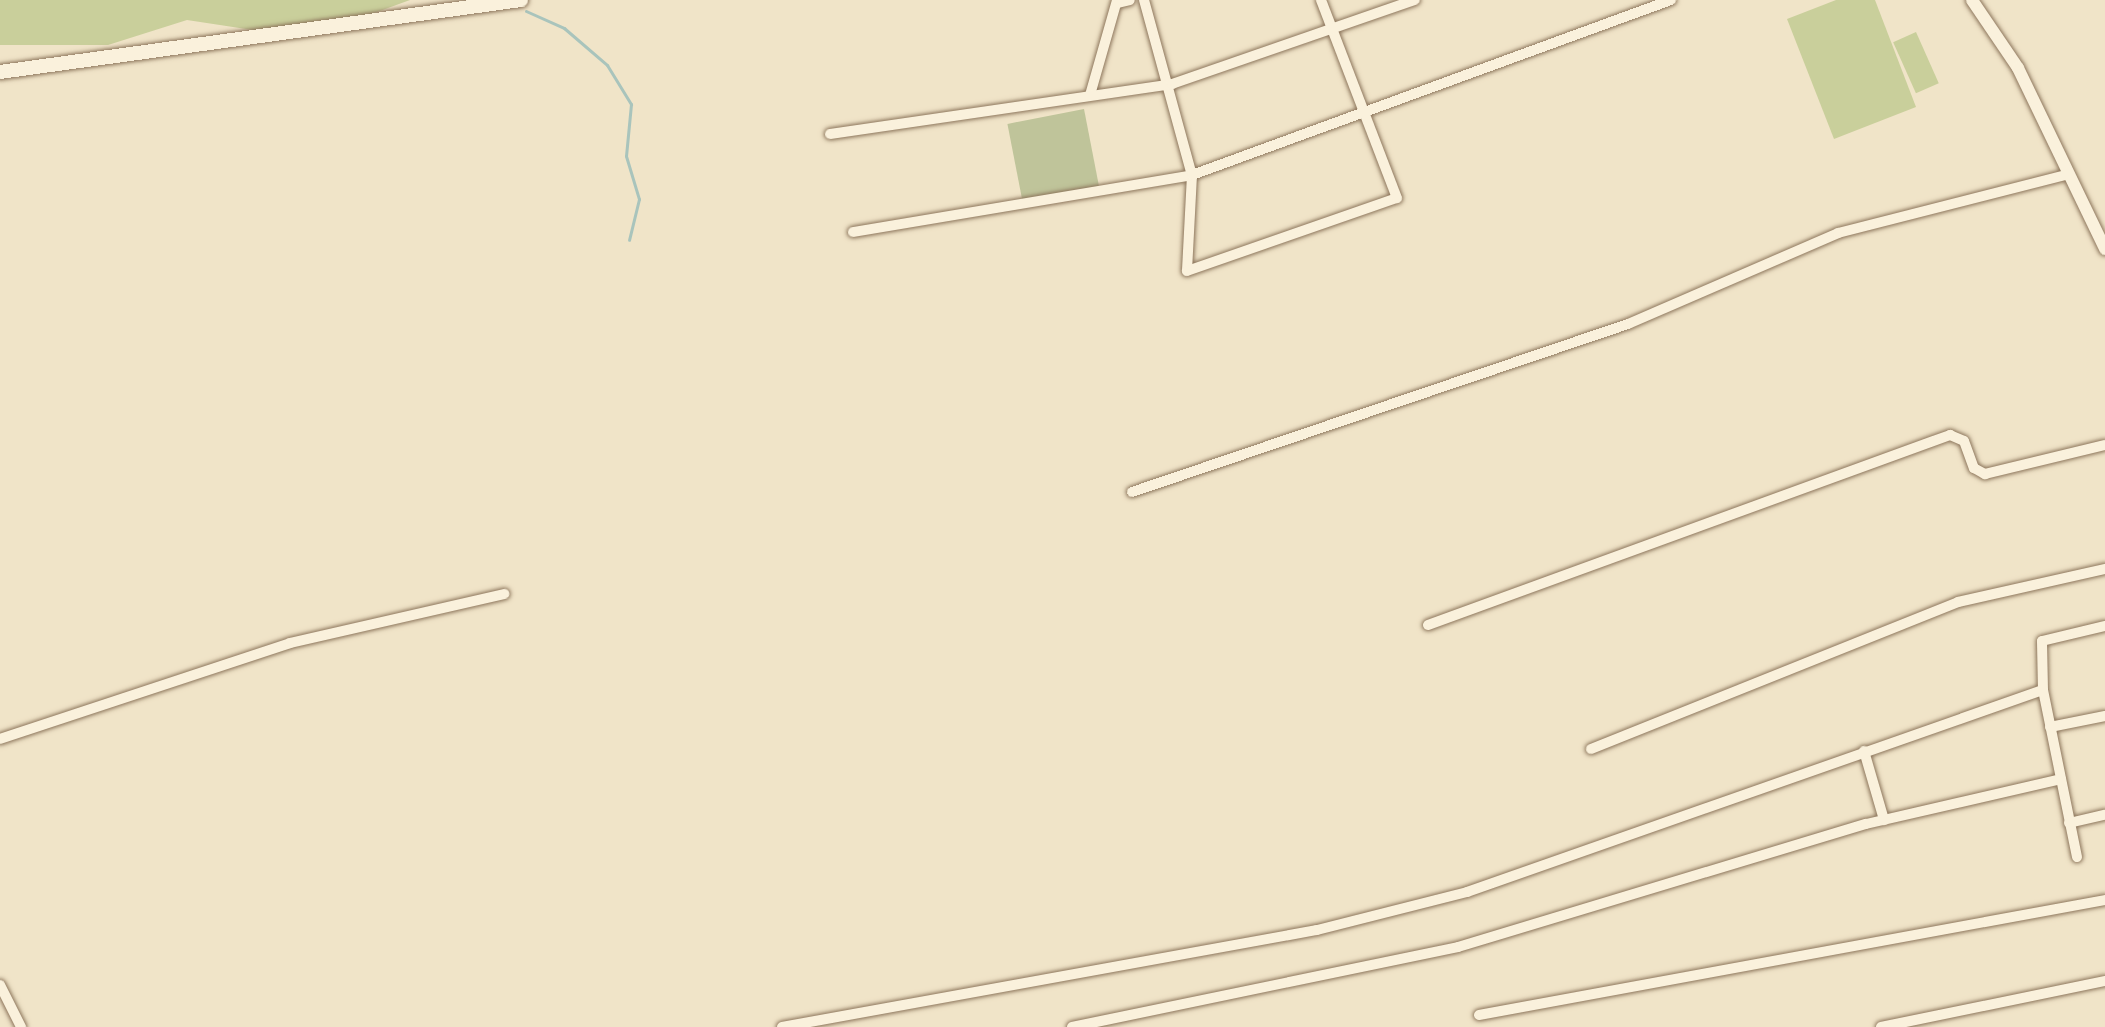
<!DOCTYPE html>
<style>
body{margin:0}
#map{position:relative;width:2105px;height:1027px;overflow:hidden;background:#f0e4c8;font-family:"Times New Roman",serif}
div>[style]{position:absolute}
.green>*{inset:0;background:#c9cf9b;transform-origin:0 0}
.cemetery>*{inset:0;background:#bfc49a;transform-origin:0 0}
.stream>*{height:3px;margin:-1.5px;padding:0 1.5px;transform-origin:1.5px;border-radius:1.5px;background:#a9c4bc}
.roads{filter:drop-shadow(0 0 2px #8d765c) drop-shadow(0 0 2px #8d765c)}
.minor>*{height:10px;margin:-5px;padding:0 5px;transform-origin:5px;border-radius:5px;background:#faf1dc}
.tertiary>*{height:12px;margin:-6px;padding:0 6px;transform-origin:6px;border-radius:6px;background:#faf1dc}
.secondary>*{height:14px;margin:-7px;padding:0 7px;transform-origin:7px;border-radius:7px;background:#faf1dc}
span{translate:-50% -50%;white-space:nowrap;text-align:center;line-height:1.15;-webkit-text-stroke:7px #f7eed8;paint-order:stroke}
</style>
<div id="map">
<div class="green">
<div style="clip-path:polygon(0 0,410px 0,333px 28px,265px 32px,187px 20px,108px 45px,0 45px)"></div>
<div style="clip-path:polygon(1836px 0,1875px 0,1916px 107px,1834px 139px,1787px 19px)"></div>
<div style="left:1916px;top:32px;width:56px;height:25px;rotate:66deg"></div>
</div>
<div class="cemetery">
<div style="left:1084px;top:109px;width:84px;height:78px;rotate:79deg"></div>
</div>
<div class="stream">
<div style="left:526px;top:11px;width:42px;rotate:24.1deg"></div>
<div style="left:564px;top:28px;width:57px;rotate:40.7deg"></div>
<div style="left:607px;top:65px;width:46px;rotate:58.4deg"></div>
<div style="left:631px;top:104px;width:52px;rotate:95.5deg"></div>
<div style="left:626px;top:156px;width:45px;rotate:73.2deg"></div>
<div style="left:639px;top:199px;width:42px;rotate:103.7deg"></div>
</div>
<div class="roads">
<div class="minor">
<div style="left:1144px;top:0;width:181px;rotate:74.7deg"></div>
<div style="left:1192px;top:175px;width:96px;rotate:93deg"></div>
<div style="left:1187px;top:271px;width:222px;rotate:-19.2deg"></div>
<div style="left:1397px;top:198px;width:212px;rotate:-111deg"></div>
<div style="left:1118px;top:3px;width:12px;rotate:-14deg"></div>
<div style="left:1090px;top:95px;width:99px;rotate:-74.1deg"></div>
<div style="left:830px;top:134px;width:346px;rotate:-8.3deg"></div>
<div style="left:1172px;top:84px;width:257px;rotate:-19.1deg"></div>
<div style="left:853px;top:232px;width:344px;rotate:-9.5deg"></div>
<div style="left:1192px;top:175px;width:510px;rotate:-20.07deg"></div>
<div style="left:1132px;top:492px;width:524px;rotate:-18.71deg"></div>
<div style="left:1628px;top:324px;width:229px;rotate:-23.4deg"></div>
<div style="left:1838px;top:233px;width:238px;rotate:-14.3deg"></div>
<div style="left:1428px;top:625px;width:556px;rotate:-20deg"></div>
<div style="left:1950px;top:435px;width:15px;rotate:23deg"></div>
<div style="left:1964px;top:441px;width:29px;rotate:70deg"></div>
<div style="left:1974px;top:468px;width:13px;rotate:29deg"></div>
<div style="left:1985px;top:474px;width:123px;rotate:-13.6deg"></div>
<div style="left:2050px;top:727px;width:56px;rotate:-11.3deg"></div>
<div style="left:0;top:739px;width:305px;rotate:-18.3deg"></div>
<div style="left:290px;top:643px;width:220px;rotate:-12.9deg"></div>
<div style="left:1591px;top:749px;width:395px;rotate:-21.8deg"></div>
<div style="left:1958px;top:602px;width:151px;rotate:-12.7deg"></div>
<div style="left:1864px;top:751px;width:72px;rotate:73.8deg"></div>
<div style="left:2069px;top:823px;width:37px;rotate:-13deg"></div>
<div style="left:2077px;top:857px;width:170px;rotate:-101.5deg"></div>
<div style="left:2043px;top:690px;width:49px;rotate:-91.2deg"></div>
<div style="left:2042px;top:641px;width:65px;rotate:-13.4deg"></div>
<div style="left:0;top:985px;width:47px;rotate:63.4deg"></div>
<div style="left:1479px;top:1015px;width:636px;rotate:-10.41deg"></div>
<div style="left:782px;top:1027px;width:544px;rotate:-10.28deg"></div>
<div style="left:1317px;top:930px;width:155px;rotate:-14.2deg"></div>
<div style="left:1467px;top:892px;width:610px;rotate:-19.33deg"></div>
<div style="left:1072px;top:1027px;width:394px;rotate:-11.7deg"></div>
<div style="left:1458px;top:947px;width:426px;rotate:-16.8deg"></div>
<div style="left:1866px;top:824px;width:200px;rotate:-13deg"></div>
<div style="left:1881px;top:1027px;width:229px;rotate:-11.6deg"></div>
</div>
<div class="tertiary">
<div style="left:1972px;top:0;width:82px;rotate:55.9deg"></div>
<div style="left:2018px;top:68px;width:201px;rotate:64.3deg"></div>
</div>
<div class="secondary">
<div style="left:0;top:72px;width:526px;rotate:-7.87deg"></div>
</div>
</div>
</div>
